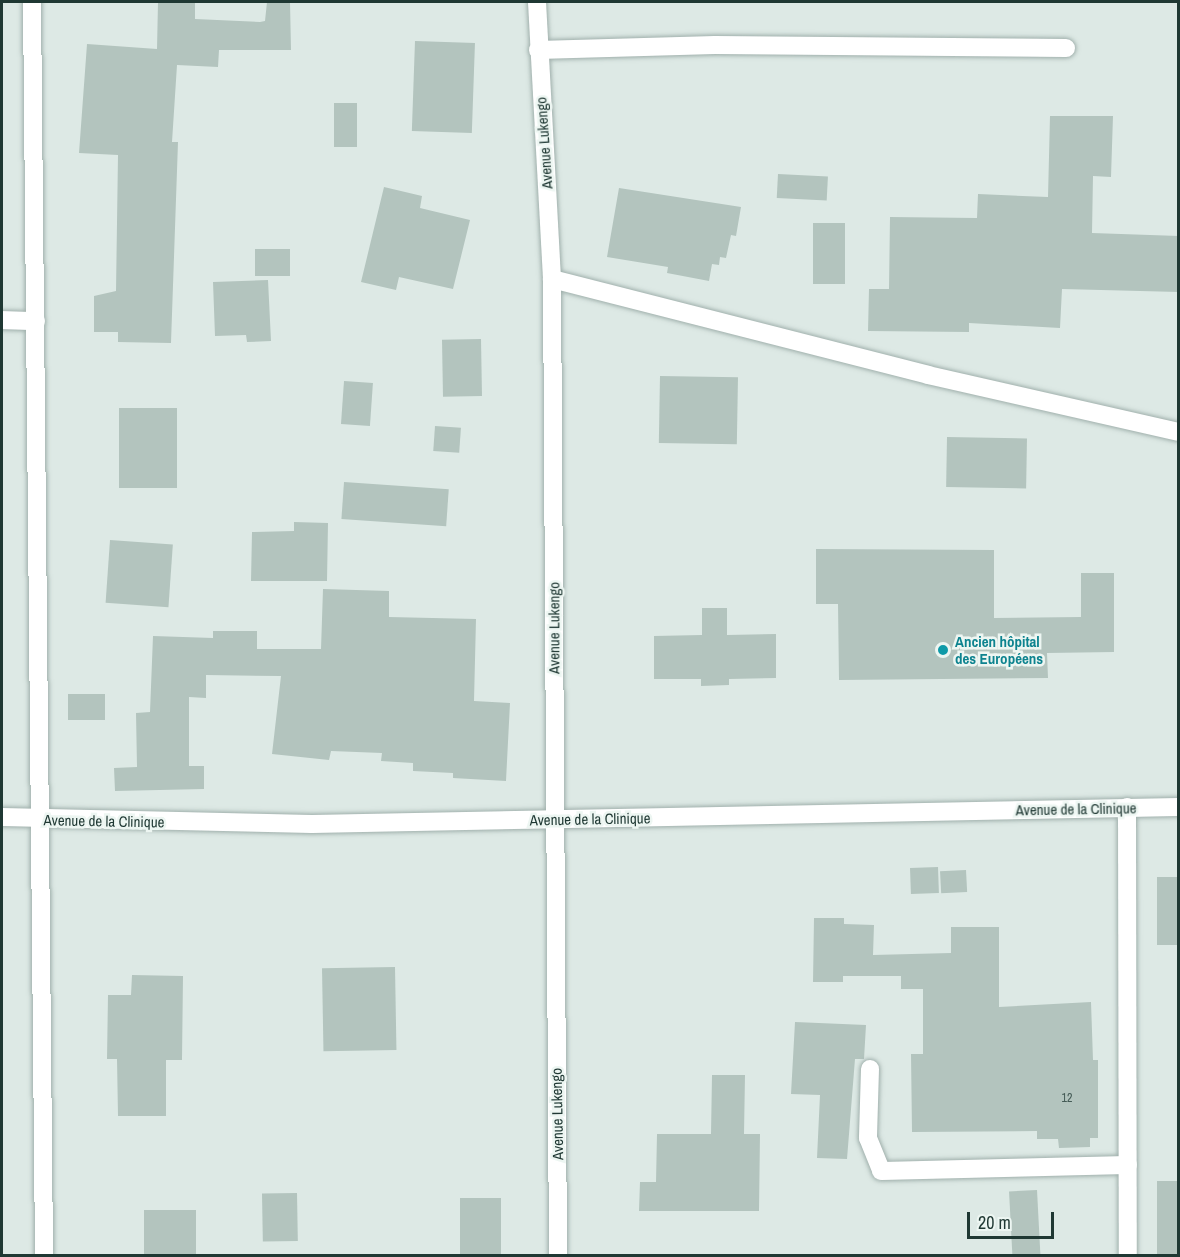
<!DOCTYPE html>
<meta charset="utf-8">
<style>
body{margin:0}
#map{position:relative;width:1180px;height:1257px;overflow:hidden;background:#dde9e5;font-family:"Archivo Narrow",sans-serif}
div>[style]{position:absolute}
.building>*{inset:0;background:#b3c4be;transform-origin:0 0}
.roads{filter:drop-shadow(0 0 2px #a0b0ac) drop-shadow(0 0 2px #a0b0ac)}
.minor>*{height:18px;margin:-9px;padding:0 9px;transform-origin:9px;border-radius:9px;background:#fff}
.dots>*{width:16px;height:16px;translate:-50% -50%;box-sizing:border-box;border:3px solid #edf6f2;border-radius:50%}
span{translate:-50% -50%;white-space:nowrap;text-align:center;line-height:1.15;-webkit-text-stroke:5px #edf6f2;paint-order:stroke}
.number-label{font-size:12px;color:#445b56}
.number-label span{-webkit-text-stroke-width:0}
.street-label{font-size:15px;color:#1f3833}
.culture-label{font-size:15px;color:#0d838f;font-weight:700}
.left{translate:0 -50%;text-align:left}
.frame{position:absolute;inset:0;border:3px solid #1f3833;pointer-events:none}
.scale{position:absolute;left:967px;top:1212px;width:87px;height:27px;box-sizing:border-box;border:3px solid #1f3833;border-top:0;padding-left:8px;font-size:18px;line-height:21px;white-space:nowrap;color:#1f3833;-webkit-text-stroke:4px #edf6f2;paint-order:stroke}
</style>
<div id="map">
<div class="building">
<div style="clip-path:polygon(158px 2px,195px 2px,195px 19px,260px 22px,265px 21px,267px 2px,290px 2px,291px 50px,219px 50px,218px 67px,177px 65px,172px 142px,178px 142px,171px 343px,118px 342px,118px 332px,94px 332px,94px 296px,116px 291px,118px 155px,79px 153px,87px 44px,157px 49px)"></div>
<div style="left:415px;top:41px;width:60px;height:90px;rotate:2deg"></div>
<div style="left:334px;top:103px;width:23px;height:44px"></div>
<div style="clip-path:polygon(1050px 116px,1113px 116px,1111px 177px,1093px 176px,1092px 233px,1179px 236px,1179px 292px,1062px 289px,1060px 328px,969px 323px,969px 332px,868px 331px,869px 289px,889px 289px,890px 217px,977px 218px,978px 194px,1048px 197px)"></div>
<div style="left:778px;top:174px;width:50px;height:24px;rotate:3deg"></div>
<div style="clip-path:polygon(384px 187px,422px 196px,420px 208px,470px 220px,453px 289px,399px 277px,396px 290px,361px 282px)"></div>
<div style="clip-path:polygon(619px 188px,741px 207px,736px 236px,731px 235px,726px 258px,720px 257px,719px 265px,712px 264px,709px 281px,667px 273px,668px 267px,607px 257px)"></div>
<div style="left:813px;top:223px;width:32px;height:61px"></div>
<div style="left:290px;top:249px;width:27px;height:35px;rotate:90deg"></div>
<div style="clip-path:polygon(268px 280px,271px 341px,247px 342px,246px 335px,215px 336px,213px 282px)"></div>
<div style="left:481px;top:339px;width:57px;height:39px;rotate:89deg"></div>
<div style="left:660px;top:376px;width:78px;height:67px;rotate:1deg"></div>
<div style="left:344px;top:381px;width:29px;height:43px;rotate:4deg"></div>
<div style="left:119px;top:408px;width:58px;height:80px"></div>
<div style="left:435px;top:426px;width:26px;height:25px;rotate:4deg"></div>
<div style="left:947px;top:437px;width:80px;height:50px;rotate:1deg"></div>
<div style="left:344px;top:482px;width:105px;height:37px;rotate:4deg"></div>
<div style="clip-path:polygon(294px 522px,328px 523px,327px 581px,251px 581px,252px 532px,294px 531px)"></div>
<div style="left:110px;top:540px;width:63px;height:63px;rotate:4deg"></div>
<div style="clip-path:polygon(816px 549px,994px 550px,994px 618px,1081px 617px,1081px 573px,1114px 573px,1114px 652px,1047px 653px,1048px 678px,839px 680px,838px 604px,816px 604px)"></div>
<div style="clip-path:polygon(323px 589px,389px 591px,389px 617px,476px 619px,474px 701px,510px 703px,506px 781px,453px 778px,453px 773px,413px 771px,413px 763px,381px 761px,382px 753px,331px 751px,329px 760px,272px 754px,281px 676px,206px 675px,206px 698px,189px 697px,189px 766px,204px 766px,204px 789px,115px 791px,114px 768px,137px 767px,136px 713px,150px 712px,153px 636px,213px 638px,213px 631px,257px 631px,257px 649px,321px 649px)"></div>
<div style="clip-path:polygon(702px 608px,727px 608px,727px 635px,776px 634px,776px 678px,729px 679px,729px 685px,701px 686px,701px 679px,654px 679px,654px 636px,702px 635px)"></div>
<div style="left:68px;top:694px;width:37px;height:26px"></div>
<div style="left:938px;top:867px;width:26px;height:28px;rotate:88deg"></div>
<div style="left:966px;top:870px;width:22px;height:26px;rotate:87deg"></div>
<div style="left:1157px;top:877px;width:22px;height:68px"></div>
<div style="clip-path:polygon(814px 918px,844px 918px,844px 924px,874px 925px,873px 955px,951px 953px,951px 927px,999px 927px,999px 1007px,1091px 1002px,1093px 1060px,1098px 1060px,1098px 1138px,1090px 1138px,1090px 1147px,1059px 1148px,1058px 1139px,1037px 1139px,1037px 1131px,912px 1132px,911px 1054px,923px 1054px,923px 989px,901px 989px,901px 976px,843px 976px,843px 982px,813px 982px)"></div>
<div style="left:395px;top:967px;width:83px;height:73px;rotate:89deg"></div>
<div style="clip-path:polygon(132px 975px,183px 976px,182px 1060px,166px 1060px,166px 1116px,118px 1116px,117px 1059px,107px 1059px,108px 995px,131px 995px)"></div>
<div style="clip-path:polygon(795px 1022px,866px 1025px,864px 1059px,855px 1059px,847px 1159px,817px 1158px,820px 1095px,791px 1094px)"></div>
<div style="clip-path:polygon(712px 1075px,745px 1075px,744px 1134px,760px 1134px,759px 1211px,639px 1211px,640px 1182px,656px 1182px,657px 1134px,711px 1134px)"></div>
<div style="left:1157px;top:1181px;width:22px;height:75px"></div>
<div style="left:1037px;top:1190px;width:66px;height:28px;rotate:87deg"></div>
<div style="left:297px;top:1193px;width:48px;height:35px;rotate:89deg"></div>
<div style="left:501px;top:1198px;width:58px;height:41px;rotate:90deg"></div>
<div style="left:144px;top:1210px;width:52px;height:46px"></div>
</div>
<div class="roads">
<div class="minor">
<div style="left:32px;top:2px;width:1254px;rotate:89.45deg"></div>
<div style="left:537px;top:2px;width:277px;rotate:86.9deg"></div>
<div style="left:552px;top:279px;width:977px;rotate:89.65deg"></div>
<div style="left:538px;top:50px;width:177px;rotate:-1.6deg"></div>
<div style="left:715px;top:45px;width:351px;rotate:0.5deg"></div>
<div style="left:552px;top:279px;width:388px;rotate:14.3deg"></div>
<div style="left:928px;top:375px;width:256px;rotate:12.8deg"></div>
<div style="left:2px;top:320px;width:34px;rotate:2deg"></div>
<div style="left:1127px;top:807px;width:449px;rotate:89.9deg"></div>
<div style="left:2px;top:817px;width:310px;rotate:1.3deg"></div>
<div style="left:312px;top:824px;width:866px;rotate:-1.12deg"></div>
<div style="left:870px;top:1069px;width:69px;rotate:91.7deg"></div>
<div style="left:868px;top:1138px;width:35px;rotate:68deg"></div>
<div style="left:881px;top:1171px;width:247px;rotate:-1.4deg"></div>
</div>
</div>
<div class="dots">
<div style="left:943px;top:650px;background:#0f9aa8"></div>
</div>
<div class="number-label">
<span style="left:1067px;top:1099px">12</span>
</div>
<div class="street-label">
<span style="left:544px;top:143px;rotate:-94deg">Avenue Lukengo</span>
<span style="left:554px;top:628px;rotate:-90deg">Avenue Lukengo</span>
<span style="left:1076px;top:809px;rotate:-1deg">Avenue de la Clinique</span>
<span style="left:590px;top:819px;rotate:-1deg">Avenue de la Clinique</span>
<span style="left:104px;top:821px;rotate:1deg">Avenue de la Clinique</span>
<span style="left:557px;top:1114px;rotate:-91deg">Avenue Lukengo</span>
</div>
<div class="culture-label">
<span class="left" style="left:955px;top:650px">Ancien hôpital<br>des Européens</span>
</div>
<div class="frame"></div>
<div class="scale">20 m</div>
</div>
